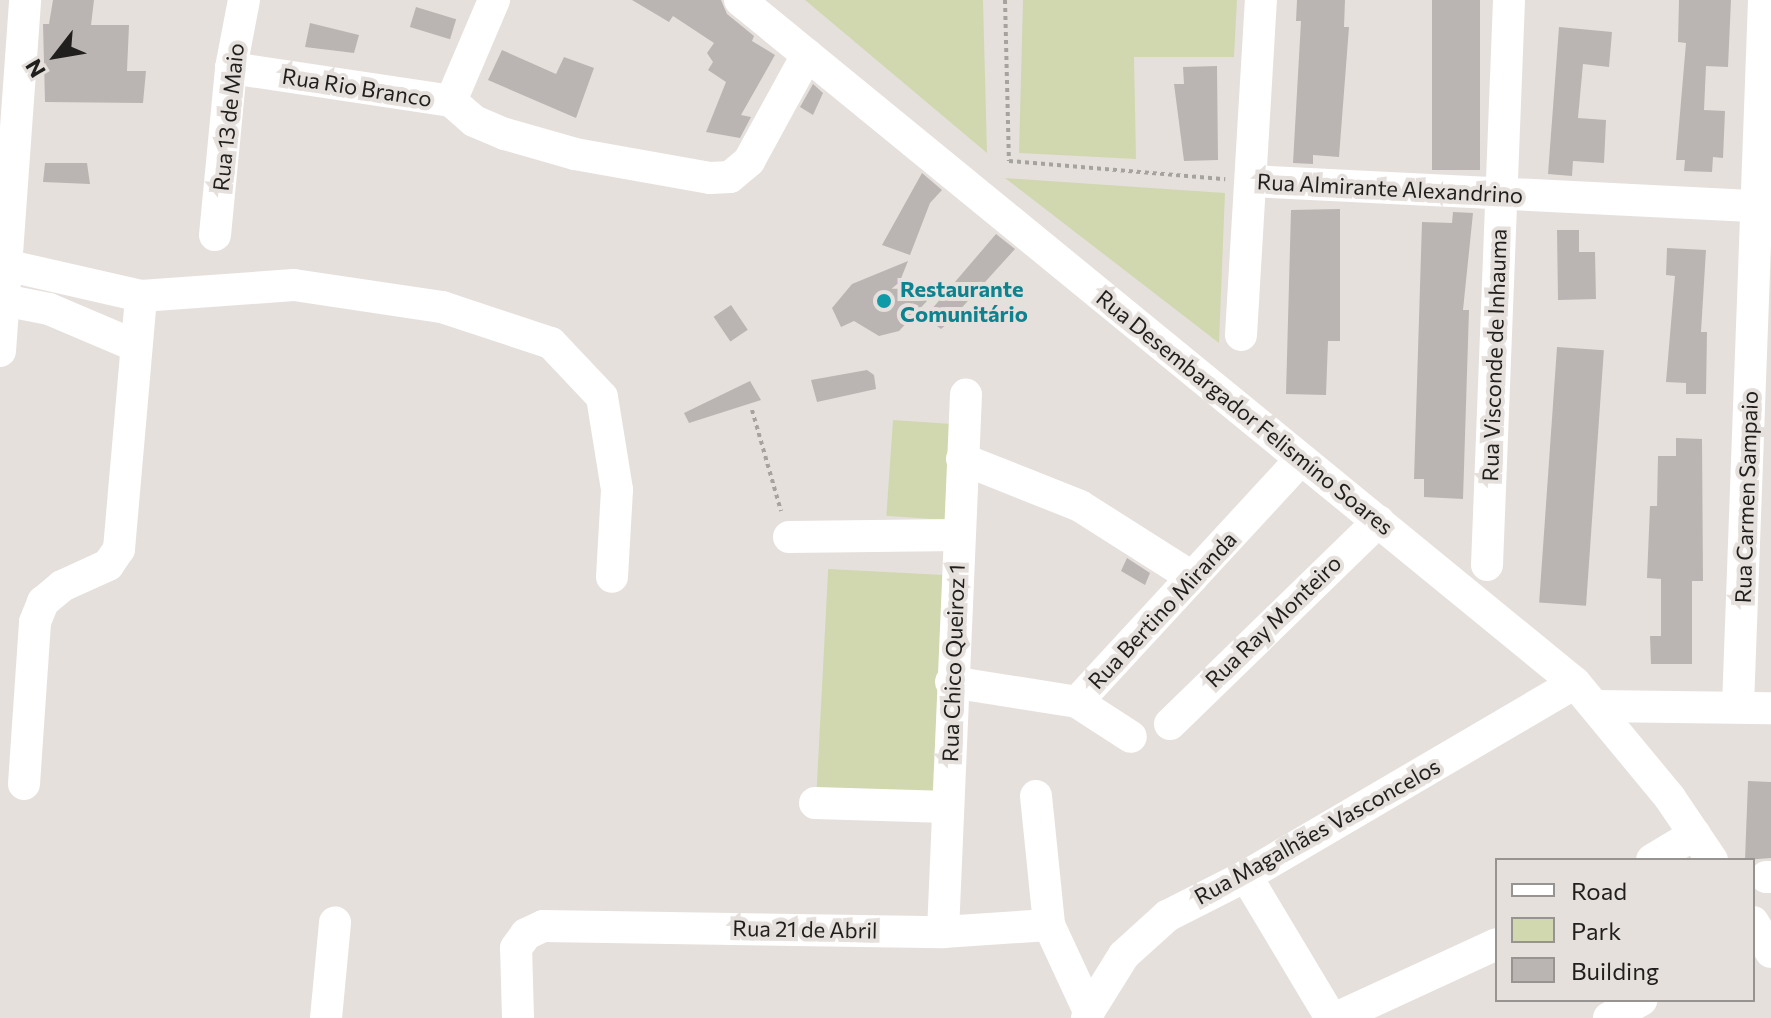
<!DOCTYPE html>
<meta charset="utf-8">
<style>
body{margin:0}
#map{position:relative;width:1771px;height:1018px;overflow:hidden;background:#e5e0dc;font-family:Commissioner,sans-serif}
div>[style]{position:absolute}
.green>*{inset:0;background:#d1d8b0;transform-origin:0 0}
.building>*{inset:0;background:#bab5b2;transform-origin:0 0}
.path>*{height:4px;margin-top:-2px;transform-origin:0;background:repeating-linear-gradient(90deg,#a6a39f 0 4px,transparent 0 8px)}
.minor>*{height:32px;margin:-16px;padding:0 16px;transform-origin:16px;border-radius:16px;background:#fff}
.dots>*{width:22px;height:22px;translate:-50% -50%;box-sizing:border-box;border:4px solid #e5e0dc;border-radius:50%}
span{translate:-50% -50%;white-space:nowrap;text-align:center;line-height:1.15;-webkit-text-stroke:8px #e5e0dc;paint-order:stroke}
.street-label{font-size:22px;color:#201f1d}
.culture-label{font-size:22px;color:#0d838f;font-weight:700}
.left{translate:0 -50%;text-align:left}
.legend{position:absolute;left:1495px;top:858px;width:260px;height:144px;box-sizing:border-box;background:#e5e0dc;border:2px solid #969390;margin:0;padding:10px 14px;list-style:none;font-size:24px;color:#201f1d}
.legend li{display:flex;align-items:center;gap:16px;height:40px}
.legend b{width:40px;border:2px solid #969390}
.north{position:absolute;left:16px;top:16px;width:80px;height:80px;-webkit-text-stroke:6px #e5e0dc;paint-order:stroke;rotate:239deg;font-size:22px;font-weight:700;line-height:32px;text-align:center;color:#201f1d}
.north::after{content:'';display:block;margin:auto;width:28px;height:36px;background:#201f1d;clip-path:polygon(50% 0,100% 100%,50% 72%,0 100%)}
</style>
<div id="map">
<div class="green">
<div style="clip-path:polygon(805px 0,983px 0,987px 153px)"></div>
<div style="clip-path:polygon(1023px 0,1237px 0,1234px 57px,1134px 57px,1136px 159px,1019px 153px)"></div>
<div style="clip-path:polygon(1005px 178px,1225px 193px,1219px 343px)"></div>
<div style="left:893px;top:420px;width:59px;height:96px;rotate:4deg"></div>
<div style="left:944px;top:575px;width:221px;height:116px;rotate:93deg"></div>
</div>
<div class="building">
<div style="clip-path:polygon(53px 0,94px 0,91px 25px,129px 25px,127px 71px,146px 71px,143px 103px,45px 102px,43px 24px,49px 24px)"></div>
<div style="clip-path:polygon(632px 0,721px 0,727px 14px,754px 36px,752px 41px,775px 55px,741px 115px,751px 117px,740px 138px,706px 132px,726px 82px,708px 70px,713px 62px,707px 53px,714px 43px,673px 16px,669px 22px)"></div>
<div style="clip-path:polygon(1297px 0,1345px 0,1344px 27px,1349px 27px,1339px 157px,1313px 155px,1313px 164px,1293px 163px,1301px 21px,1296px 21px)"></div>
<div style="left:1432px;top:0;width:48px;height:170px"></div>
<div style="clip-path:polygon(1679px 0,1731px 0,1728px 67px,1706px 66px,1704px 110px,1725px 111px,1723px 158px,1713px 157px,1712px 172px,1684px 171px,1685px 160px,1676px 160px,1686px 43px,1678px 42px)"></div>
<div style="left:416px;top:7px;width:42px;height:21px;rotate:17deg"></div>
<div style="clip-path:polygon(310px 23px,359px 35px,354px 53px,305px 47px)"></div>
<div style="clip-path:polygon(1559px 27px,1612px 32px,1609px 67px,1583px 64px,1578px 118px,1606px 120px,1604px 163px,1573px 161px,1572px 176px,1548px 174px)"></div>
<div style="clip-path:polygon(502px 50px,556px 74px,564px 57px,594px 68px,576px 118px,488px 80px)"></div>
<div style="clip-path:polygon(1217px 66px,1218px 160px,1184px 161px,1174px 84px,1184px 84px,1183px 67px)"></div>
<div style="clip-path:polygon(813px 84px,823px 93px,813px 115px,800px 107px)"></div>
<div style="clip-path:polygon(45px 163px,87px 163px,90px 184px,43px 182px)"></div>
<div style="clip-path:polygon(922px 173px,942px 190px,930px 203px,910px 255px,882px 245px)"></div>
<div style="clip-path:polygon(1340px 209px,1340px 341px,1328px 341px,1326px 395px,1286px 394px,1291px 210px)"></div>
<div style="clip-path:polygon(1453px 212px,1473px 213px,1463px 310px,1469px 310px,1463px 499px,1424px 497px,1424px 479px,1414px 479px,1422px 222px,1452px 223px)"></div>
<div style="clip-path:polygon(1557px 230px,1579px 230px,1579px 252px,1595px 252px,1596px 299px,1558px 300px)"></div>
<div style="clip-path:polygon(996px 234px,1015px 249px,947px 324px,941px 329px,925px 317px)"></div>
<div style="clip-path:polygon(1667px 248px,1706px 250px,1701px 332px,1707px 332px,1706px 394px,1686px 394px,1686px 383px,1666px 382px,1675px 276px,1666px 275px)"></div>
<div style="clip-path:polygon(908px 261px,900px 281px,927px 301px,899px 331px,879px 336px,854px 321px,841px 327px,832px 308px,852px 284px)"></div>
<div style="left:731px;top:305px;width:30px;height:21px;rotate:56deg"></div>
<div style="left:1557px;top:347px;width:47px;height:256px;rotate:4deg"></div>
<div style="clip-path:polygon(867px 370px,874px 375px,876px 389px,817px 402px,811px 380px)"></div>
<div style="clip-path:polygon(750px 381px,761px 400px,689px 423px,684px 413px)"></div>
<div style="clip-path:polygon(1676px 438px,1702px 439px,1703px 581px,1692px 581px,1692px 664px,1651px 664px,1650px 636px,1661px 636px,1661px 579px,1647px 578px,1650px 506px,1657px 506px,1658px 456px,1676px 456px)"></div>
<div style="clip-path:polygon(1127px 558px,1150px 573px,1145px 585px,1121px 571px)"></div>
<div style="clip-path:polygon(1748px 781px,1771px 782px,1771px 858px,1745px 860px)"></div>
</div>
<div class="path">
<div style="left:1005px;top:0;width:161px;rotate:88.6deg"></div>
<div style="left:1009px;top:161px;width:217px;rotate:4.8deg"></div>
<div style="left:752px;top:410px;width:105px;rotate:74deg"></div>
</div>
<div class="minor">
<div style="left:740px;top:0;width:1079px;rotate:39.28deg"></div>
<div style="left:1575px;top:683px;width:149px;rotate:50.4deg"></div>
<div style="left:1670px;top:798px;width:75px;rotate:55.9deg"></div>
<div style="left:231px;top:68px;width:222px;rotate:8.5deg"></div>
<div style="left:451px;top:101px;width:30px;rotate:41deg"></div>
<div style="left:474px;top:121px;width:34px;rotate:23deg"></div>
<div style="left:505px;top:134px;width:73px;rotate:15.9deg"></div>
<div style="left:575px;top:154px;width:137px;rotate:10.1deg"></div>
<div style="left:710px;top:178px;width:20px;rotate:-3deg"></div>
<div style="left:730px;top:177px;width:25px;rotate:-40deg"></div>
<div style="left:749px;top:161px;width:121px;rotate:-61.3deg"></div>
<div style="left:451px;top:101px;width:110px;rotate:-66.9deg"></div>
<div style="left:1252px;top:181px;width:520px;rotate:2.87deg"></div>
<div style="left:215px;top:235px;width:168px;rotate:-84.5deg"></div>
<div style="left:231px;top:68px;width:69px;rotate:-79.2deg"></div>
<div style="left:5px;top:265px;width:139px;rotate:12.8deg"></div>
<div style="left:141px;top:296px;width:153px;rotate:-4.1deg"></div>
<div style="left:294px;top:285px;width:150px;rotate:8.5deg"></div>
<div style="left:442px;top:307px;width:115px;rotate:18.3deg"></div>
<div style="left:551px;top:343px;width:74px;rotate:46.6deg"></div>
<div style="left:602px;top:397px;width:94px;rotate:80.8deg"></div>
<div style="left:617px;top:490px;width:87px;rotate:93.3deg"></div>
<div style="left:3px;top:300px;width:47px;rotate:11.1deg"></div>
<div style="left:49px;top:309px;width:92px;rotate:23deg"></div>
<div style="left:1241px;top:335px;width:336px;rotate:-86.6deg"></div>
<div style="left:0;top:351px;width:352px;rotate:-85.9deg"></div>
<div style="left:962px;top:459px;width:127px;rotate:21.7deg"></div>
<div style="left:1080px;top:506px;width:133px;rotate:32.4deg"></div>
<div style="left:789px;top:537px;width:169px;rotate:-0.7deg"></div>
<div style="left:1487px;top:565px;width:565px;rotate:-87.77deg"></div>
<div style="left:951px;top:682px;width:128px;rotate:9deg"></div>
<div style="left:1077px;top:702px;width:64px;rotate:32.9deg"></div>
<div style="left:1077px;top:702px;width:329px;rotate:-47.3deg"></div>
<div style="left:1596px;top:706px;width:175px;rotate:0.7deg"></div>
<div style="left:1738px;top:706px;width:706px;rotate:-87.89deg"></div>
<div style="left:1170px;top:724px;width:291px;rotate:-44.2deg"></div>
<div style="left:24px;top:784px;width:162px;rotate:-86.1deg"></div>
<div style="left:35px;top:622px;width:22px;rotate:-68deg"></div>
<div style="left:43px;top:602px;width:25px;rotate:-40deg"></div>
<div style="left:62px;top:586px;width:51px;rotate:-24.5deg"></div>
<div style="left:108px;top:565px;width:19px;rotate:-55deg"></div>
<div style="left:119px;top:549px;width:254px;rotate:-85deg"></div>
<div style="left:1036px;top:796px;width:130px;rotate:84.2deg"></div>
<div style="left:1049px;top:925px;width:95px;rotate:65.1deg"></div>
<div style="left:1089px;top:1011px;width:7px;rotate:106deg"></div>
<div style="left:815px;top:803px;width:133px;rotate:1.7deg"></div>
<div style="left:1652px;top:860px;width:50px;rotate:-31.2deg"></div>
<div style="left:1246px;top:876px;width:165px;rotate:59.1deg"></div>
<div style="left:1766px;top:877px;width:5px"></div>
<div style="left:1753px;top:922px;width:35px;rotate:59deg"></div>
<div style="left:943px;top:932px;width:538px;rotate:-87.55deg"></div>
<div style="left:1089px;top:1011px;width:66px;rotate:-58deg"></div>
<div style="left:1124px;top:955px;width:58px;rotate:-42.2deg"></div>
<div style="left:1167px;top:916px;width:89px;rotate:-26.9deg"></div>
<div style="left:1246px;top:876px;width:381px;rotate:-30.4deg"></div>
<div style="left:326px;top:1018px;width:96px;rotate:-84.6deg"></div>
<div style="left:518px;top:1018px;width:70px;rotate:-91.6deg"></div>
<div style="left:516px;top:948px;width:17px;rotate:-54deg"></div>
<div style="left:526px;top:934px;width:19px;rotate:-25deg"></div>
<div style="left:543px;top:926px;width:400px;rotate:0.9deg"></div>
<div style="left:943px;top:932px;width:106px;rotate:-3.8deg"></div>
<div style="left:1336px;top:1018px;width:177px;rotate:-24.7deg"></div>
<div style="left:1609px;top:1018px;width:37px;rotate:-29deg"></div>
</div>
<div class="dots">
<div style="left:884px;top:301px;background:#0f9aa8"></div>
</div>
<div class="street-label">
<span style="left:357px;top:87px;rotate:9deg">Rua Rio Branco</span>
<span style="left:228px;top:117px;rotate:-84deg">Rua 13 de Maio</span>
<span style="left:1390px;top:188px;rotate:3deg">Rua Almirante Alexandrino</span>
<span style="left:1494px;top:355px;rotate:-88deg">Rua Visconde de Inhauma</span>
<span style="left:1245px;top:412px;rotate:39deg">Rua Desembargador Felismino Soares</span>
<span style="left:1746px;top:497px;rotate:-88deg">Rua Carmen Sampaio</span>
<span style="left:1162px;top:610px;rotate:-47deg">Rua Bertino Miranda</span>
<span style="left:1273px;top:621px;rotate:-44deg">Rua Ray Monteiro</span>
<span style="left:953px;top:663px;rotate:-88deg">Rua Chico Queiroz 1</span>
<span style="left:1317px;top:831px;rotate:-29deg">Rua Magalhães Vasconcelos</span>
<span style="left:805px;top:929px;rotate:1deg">Rua 21 de Abril</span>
</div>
<div class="culture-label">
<span class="left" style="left:900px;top:301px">Restaurante<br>Comunitário</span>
</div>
<ul class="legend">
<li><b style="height:10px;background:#fff"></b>Road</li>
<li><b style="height:22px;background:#d1d8b0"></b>Park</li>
<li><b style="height:22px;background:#bab5b2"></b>Building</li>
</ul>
<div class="north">N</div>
</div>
